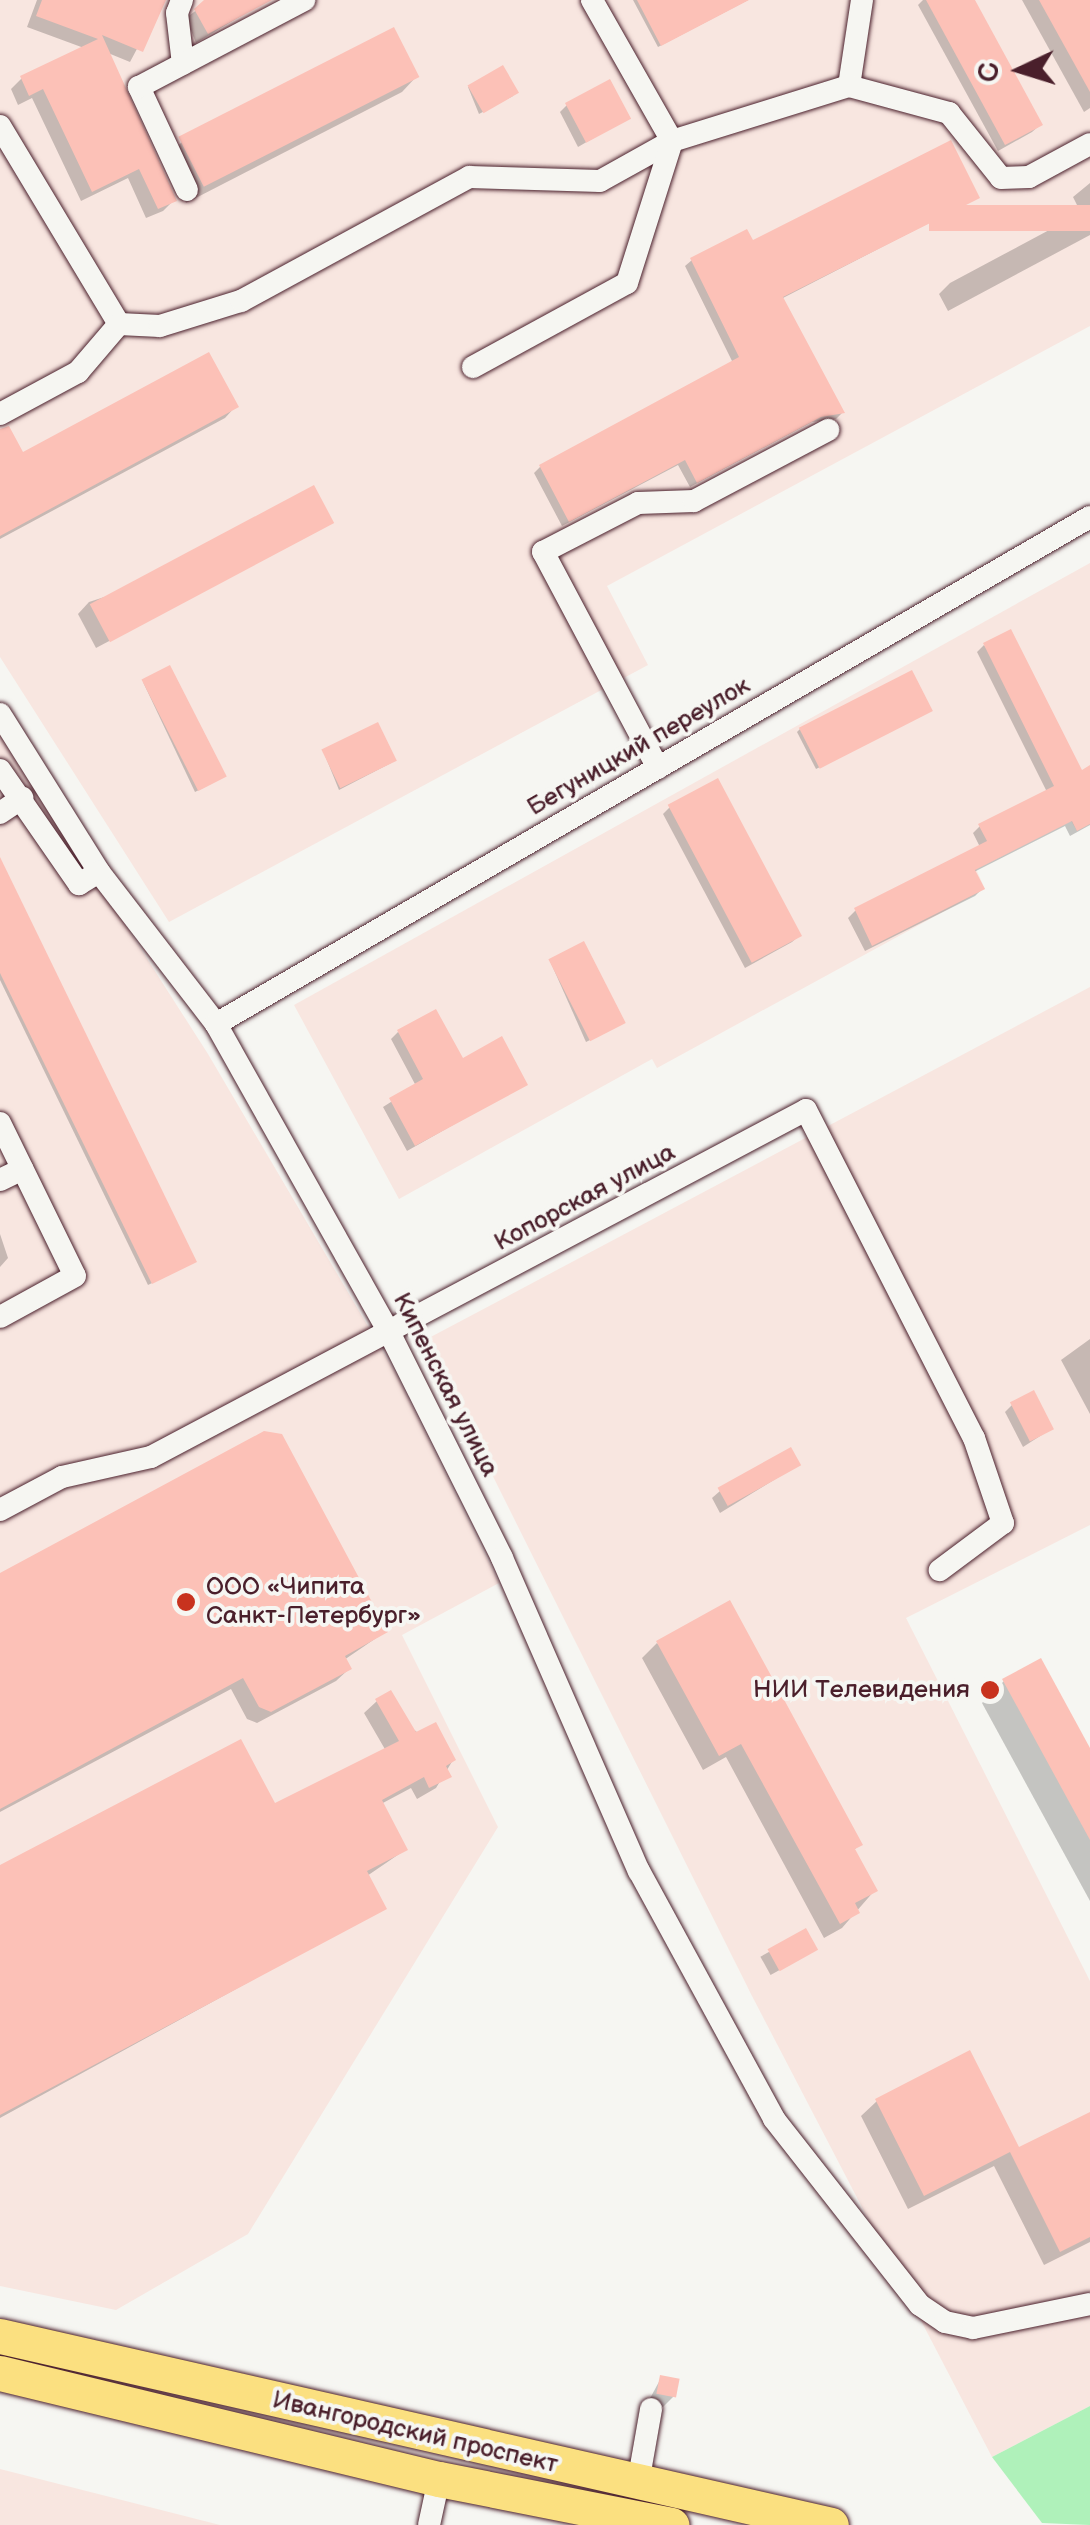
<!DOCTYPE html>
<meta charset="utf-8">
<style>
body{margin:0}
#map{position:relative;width:1090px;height:2525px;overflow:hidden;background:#f6f6f2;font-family:"Balsamiq Sans",sans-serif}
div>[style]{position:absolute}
.built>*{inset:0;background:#f8e6e0}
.green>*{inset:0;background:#aff1ba}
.shadow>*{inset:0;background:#0003;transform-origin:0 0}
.building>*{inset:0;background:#fcc1b7;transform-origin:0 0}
.roads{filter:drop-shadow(0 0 2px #4a1f2b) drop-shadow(0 0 2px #4a1f2b)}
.minor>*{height:22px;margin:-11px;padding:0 11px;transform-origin:11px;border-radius:11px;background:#f6f6f2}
.highway>*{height:35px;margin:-17.5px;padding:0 17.5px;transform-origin:17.5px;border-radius:17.5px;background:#fbe080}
.dots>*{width:28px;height:28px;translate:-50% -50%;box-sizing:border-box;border:5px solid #f6f6f2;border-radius:50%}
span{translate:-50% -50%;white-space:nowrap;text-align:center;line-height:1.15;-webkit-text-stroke:8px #f6f6f2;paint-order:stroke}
.street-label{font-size:25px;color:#4a1f2b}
.poi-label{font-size:25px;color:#4a1f2b}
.left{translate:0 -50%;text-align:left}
.right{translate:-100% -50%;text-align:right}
.north{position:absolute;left:970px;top:20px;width:100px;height:100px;-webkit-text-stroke:8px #f6f6f2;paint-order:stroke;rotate:266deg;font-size:28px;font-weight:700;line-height:40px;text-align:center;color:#4a1f2b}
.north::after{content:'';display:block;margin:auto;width:35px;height:45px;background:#4a1f2b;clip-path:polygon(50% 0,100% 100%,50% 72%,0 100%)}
</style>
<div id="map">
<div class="built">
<div style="clip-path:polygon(0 0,1090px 0,1090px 326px,607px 586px,648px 665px,169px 922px,0 657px)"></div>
<div style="clip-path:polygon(1090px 563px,1090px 824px,1077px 831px,1071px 821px,976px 869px,985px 889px,657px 1068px,652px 1059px,399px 1199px,294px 1005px)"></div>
<div style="clip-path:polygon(0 729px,208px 1054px,396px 1374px,499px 1583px,402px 1635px,498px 1827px,248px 2234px,116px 2310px,0 2286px)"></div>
<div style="clip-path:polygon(1090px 987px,1090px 1525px,906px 1618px,1090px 1981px,1090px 2406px,992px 2457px,752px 1996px,425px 1340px)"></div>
<div style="clip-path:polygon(0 2469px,220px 2525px,0 2525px)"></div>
</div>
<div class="green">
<div style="clip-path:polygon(1090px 2406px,1090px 2525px,1042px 2523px,992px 2457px)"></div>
</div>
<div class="shadow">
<div style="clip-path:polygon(37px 0,163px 0,130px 62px,108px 53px,174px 200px,163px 211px,146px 218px,128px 178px,81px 201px,32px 98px,18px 105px,11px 89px,22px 78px,84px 48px,27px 27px)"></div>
<div style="clip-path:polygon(210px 0,263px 0,264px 2px,196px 43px,186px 18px)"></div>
<div style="clip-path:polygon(633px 0,748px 0,658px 47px)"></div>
<div style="clip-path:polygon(923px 0,972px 0,1040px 125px,1032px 132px,998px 151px,918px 5px)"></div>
<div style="clip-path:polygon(1022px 0,1090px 0,1090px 108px,1084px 112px)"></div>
<div style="clip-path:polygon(417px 76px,402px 92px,186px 203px,166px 157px,182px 142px)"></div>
<div style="clip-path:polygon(468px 87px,513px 96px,479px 114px)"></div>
<div style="clip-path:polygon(567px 105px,628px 118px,578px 147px,560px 112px)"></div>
<div style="clip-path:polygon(1090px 183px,1090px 235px,948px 311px,939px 294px,950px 283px,1081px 213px,1073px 197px)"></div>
<div style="clip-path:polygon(977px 198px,781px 299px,842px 413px,836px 419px,812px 422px,690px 487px,678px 465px,562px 526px,534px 473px,540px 467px,733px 363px,685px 266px,692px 260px)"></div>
<div style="clip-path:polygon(236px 406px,225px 418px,0 539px,0 440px,22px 456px)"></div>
<div style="clip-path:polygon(331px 523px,96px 648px,78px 614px,89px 602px)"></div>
<div style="clip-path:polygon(984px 645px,1081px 773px,1090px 773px,1090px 825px,1070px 836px,1065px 826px,974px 872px,982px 889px,975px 896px,865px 951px,848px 918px,855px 911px,980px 847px,973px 833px,980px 826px,1047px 792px,977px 652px)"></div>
<div style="clip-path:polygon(143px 682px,220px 779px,195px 792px)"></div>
<div style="clip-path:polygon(927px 713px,816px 769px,797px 732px,800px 729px)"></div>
<div style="clip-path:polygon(324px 753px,391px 763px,339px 790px)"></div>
<div style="clip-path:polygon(670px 807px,800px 935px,792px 942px,745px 968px,663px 814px)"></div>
<div style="clip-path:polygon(0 887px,191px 1264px,148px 1285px,0 980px)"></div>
<div style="clip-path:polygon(550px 961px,620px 1025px,586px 1042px)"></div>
<div style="clip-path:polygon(398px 1032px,462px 1061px,525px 1084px,407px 1151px,383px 1107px,416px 1086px,391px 1039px)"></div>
<div style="clip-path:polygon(0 1234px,8px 1258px,0 1267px)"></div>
<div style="clip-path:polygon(1090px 1339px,1090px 1414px,1061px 1360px)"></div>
<div style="clip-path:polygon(1012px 1405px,1051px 1429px,1023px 1447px,1005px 1412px)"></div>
<div style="clip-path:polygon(798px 1465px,720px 1513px,712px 1498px,720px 1491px)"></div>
<div style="clip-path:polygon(0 1575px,385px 1632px,344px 1660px,349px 1669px,336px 1681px,257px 1723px,247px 1719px,231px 1689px,0 1812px)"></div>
<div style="clip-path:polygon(657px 1643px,860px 1844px,853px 1851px,875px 1890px,842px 1928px,824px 1938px,726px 1757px,703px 1770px,642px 1658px)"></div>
<div style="clip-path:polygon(1004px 1681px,1090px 1753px,1090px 1901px,982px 1703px)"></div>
<div style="clip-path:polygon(377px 1701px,453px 1760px,436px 1788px,417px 1799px,411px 1788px,381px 1804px,405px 1850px,367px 1876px,384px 1908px,0 2118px,0 1868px,274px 1806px,386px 1751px,364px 1713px)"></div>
<div style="left:805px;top:1932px;width:21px;height:51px;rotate:61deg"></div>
<div style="clip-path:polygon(877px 2101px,1018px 2151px,1090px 2114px,1090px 2242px,1044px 2265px,994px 2166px,908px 2209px,861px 2116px)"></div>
<div style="clip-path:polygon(661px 2378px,674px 2396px,663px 2407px,647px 2404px)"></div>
</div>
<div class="building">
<div style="clip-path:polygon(42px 0,166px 0,143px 52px,102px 35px,177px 201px,158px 209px,139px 169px,92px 192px,43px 89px,29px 96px,20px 76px,98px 39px,36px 16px)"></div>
<div style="clip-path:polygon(204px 0,272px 0,208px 34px,194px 9px)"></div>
<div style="clip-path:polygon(637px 0,749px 0,661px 46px)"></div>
<div style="clip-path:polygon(926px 0,975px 0,1043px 125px,1005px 145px)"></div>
<div style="clip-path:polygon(1039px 0,1090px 0,1090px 92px)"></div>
<div style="left:394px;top:27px;width:56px;height:242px;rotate:63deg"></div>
<div style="left:503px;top:65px;width:32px;height:41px;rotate:60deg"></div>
<div style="left:610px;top:79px;width:45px;height:51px;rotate:62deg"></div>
<div style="clip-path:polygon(951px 140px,980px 198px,783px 297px,845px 413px,821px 417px,697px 483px,685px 460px,569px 522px,539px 465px,739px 357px,690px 258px,747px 229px,753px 240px)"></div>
<div style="left:1090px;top:205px;width:26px;height:161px;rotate:90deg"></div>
<div style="clip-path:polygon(209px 352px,239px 407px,0 536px,0 429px,9px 426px,23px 452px)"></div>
<div style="left:314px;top:485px;width:43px;height:254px;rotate:62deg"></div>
<div style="clip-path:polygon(1011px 629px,1082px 770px,1090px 765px,1090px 824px,1077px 831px,1072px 821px,975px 870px,985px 889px,872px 946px,854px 908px,987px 841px,978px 824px,1054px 786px,983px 643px)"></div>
<div style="left:170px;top:665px;width:125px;height:32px;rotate:63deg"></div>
<div style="left:912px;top:670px;width:46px;height:127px;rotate:63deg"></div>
<div style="left:378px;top:722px;width:43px;height:63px;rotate:64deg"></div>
<div style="left:718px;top:778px;width:179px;height:57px;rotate:62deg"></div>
<div style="clip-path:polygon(0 857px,197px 1262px,152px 1284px,0 973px)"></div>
<div style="left:584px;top:941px;width:92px;height:40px;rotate:63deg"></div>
<div style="clip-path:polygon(436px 1009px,463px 1058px,502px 1036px,528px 1085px,415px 1146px,389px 1098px,423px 1079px,397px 1030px)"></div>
<div style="left:1034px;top:1390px;width:44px;height:27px;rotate:63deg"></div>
<div style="clip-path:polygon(264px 1431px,282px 1434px,388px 1632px,345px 1656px,352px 1669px,271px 1712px,259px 1707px,243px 1678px,0 1809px,0 1573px)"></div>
<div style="left:791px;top:1447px;width:21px;height:84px;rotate:61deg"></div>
<div style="clip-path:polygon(730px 1600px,863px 1845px,855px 1849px,878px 1891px,855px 1903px,860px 1913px,840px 1924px,741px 1744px,719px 1756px,656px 1641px)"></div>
<div style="clip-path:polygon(1041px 1658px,1090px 1748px,1090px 1840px,1002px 1679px)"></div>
<div style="clip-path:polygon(391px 1690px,416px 1732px,436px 1722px,456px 1760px,446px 1766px,452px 1777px,429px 1788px,424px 1777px,382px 1800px,408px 1850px,367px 1871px,387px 1909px,0 2115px,0 1865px,241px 1739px,275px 1803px,399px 1741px,375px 1699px)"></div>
<div style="left:806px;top:1928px;width:25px;height:44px;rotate:61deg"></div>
<div style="clip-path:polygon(970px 2050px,1019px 2147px,1090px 2112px,1090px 2237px,1060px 2252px,1010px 2152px,924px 2196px,875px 2099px)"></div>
<div style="left:660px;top:2375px;width:20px;height:19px;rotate:11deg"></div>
</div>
<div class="roads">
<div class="minor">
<div style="left:182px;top:0;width:14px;rotate:111deg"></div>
<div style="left:177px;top:13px;width:51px;rotate:83.3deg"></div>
<div style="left:849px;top:86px;width:87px;rotate:-81.4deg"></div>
<div style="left:0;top:126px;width:231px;rotate:59deg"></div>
<div style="left:119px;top:324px;width:41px;rotate:2.8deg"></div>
<div style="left:160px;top:326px;width:85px;rotate:-17.2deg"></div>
<div style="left:241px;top:301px;width:260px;rotate:-28.5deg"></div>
<div style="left:469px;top:177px;width:131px;rotate:1.7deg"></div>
<div style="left:600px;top:181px;width:82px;rotate:-29.1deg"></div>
<div style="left:672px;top:141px;width:185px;rotate:-17.3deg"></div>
<div style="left:849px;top:86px;width:104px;rotate:15.1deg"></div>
<div style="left:949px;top:113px;width:83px;rotate:51.3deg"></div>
<div style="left:1001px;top:178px;width:28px;rotate:-2deg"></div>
<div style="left:1029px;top:177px;width:69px;rotate:-28.4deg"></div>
<div style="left:187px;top:190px;width:114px;rotate:-115deg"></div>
<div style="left:139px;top:87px;width:187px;rotate:-27.8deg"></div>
<div style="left:473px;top:367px;width:175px;rotate:-28.6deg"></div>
<div style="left:627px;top:283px;width:149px;rotate:-72.4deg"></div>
<div style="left:672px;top:141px;width:162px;rotate:-119.6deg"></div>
<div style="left:0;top:414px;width:89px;rotate:-28.3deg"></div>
<div style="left:78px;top:372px;width:63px;rotate:-49.5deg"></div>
<div style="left:0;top:714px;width:186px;rotate:57.9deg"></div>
<div style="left:99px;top:872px;width:192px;rotate:52.4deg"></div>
<div style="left:216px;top:1024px;width:355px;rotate:60.7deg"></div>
<div style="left:390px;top:1334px;width:250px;rotate:63.4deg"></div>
<div style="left:502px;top:1558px;width:342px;rotate:66.4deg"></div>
<div style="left:639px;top:1871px;width:282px;rotate:61.4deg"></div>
<div style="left:774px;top:2119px;width:236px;rotate:51.9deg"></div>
<div style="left:920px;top:2305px;width:30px;rotate:34deg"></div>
<div style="left:945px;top:2322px;width:29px;rotate:12deg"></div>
<div style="left:973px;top:2328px;width:119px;rotate:-11.6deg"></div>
<div style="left:658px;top:768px;width:245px;rotate:-118deg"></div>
<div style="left:543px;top:552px;width:107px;rotate:-27.3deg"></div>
<div style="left:638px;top:503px;width:56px;rotate:-2deg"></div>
<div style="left:694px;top:501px;width:152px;rotate:-27.9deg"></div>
<div style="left:0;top:770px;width:139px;rotate:55.3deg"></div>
<div style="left:79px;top:884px;width:23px;rotate:-31deg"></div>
<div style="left:0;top:813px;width:27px;rotate:-34deg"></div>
<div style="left:216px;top:1024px;width:1010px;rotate:-30.12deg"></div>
<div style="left:0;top:1123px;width:170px;rotate:63.9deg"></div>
<div style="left:75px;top:1276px;width:85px;rotate:151.3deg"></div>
<div style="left:0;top:1180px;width:25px;rotate:-26deg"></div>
<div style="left:0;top:1510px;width:70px;rotate:-28deg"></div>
<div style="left:62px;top:1477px;width:91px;rotate:-12.7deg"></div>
<div style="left:151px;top:1457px;width:741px;rotate:-27.91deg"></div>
<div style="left:806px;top:1110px;width:369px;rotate:62.9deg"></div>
<div style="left:974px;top:1438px;width:90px;rotate:71.2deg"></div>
<div style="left:1003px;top:1523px;width:79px;rotate:143.3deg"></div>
<div style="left:638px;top:2483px;width:75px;rotate:-80deg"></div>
<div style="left:429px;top:2525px;width:47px;rotate:-77.7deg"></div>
</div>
<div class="highway">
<div style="left:0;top:2336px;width:852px;rotate:12.81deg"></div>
<div style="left:0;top:2373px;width:452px;rotate:13.6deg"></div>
<div style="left:439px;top:2479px;width:237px;rotate:11.2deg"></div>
</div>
</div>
<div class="dots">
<div style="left:186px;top:1602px;background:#c8321e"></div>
<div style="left:990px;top:1690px;background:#c8321e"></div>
</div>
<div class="street-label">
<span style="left:639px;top:747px;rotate:-30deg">Бегуницкий переулок</span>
<span style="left:585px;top:1198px;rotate:-28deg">Копорская улица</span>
<span style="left:445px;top:1385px;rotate:63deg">Кипенская улица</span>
<span style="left:415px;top:2433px;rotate:13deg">Ивангородский проспект</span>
</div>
<div class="poi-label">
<span class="left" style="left:206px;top:1602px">ООО «Чипита<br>Санкт-Петербург»</span>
<span class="right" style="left:970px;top:1690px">НИИ Телевидения</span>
</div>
<div class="north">С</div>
</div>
